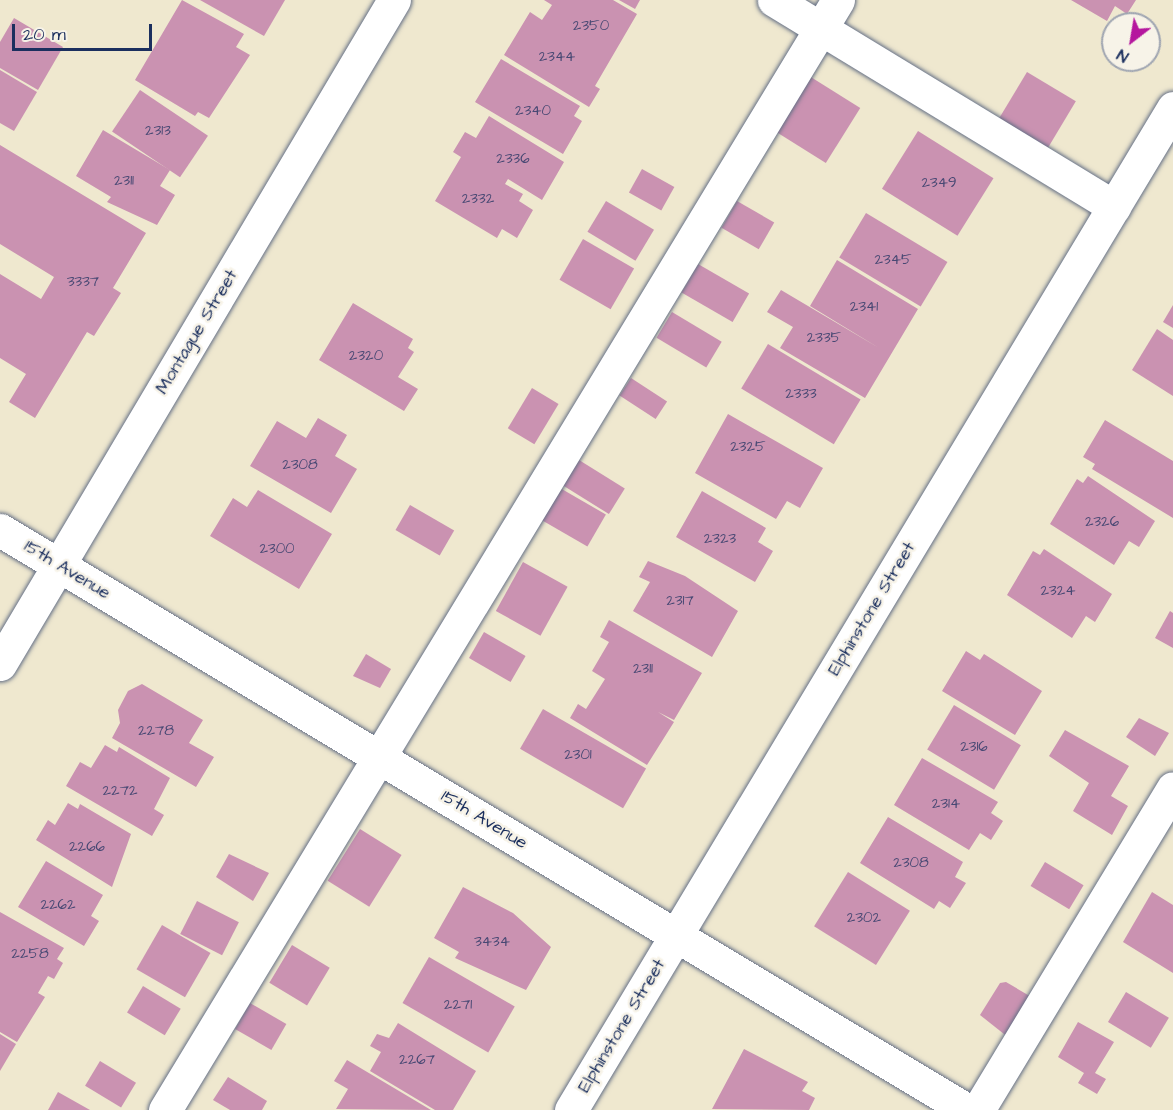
<!DOCTYPE html>
<style>
body{margin:0}
#map{position:relative;width:1173px;height:1110px;overflow:hidden;background:#efe8cf;font-family:"Architects Daughter",sans-serif}
div>[style]{position:absolute}
.building>*{inset:0;background:#ca92b1;transform-origin:0 0}
.roads{filter:drop-shadow(0 0 2px #657086) drop-shadow(0 0 2px #657086)}
.minor>*{height:33px;margin:-16.5px;padding:0 16.5px;transform-origin:16.5px;border-radius:16.5px;background:#fff}
span{translate:-50% -50%;white-space:nowrap;text-align:center;line-height:1.15;-webkit-text-stroke:5px #f7f3e8;paint-order:stroke}
.number-label{font-size:15px;color:#474873}
.number-label span{-webkit-text-stroke-width:0}
.street-label{font-size:18px;color:#1b2f5e}
.north{position:absolute;left:1101px;top:12px;width:60px;height:60px;box-sizing:border-box;background:#f7f3e8;border:2px solid #9fa5b1;border-radius:50%;rotate:211deg;font-size:16px;font-weight:700;line-height:24px;text-align:center;color:#1b2f5e}
.north::after{content:'';display:block;margin:auto;width:21px;height:27px;background:#b5179e;clip-path:polygon(50% 0,100% 100%,50% 72%,0 100%)}
.scale{position:absolute;left:12px;top:24px;width:140px;height:27px;box-sizing:border-box;border:3px solid #1b2f5e;border-top:0;padding-left:8px;font-size:18px;line-height:21px;white-space:nowrap;color:#1b2f5e;-webkit-text-stroke:4px #f7f3e8;paint-order:stroke}
</style>
<div id="map">
<div class="building">
<div style="clip-path:polygon(182px 0,244px 34px,236px 47px,250px 55px,209px 118px,198px 112px,195px 116px,135px 80px)"></div>
<div style="clip-path:polygon(200px 0,285px 0,264px 36px)"></div>
<div style="clip-path:polygon(544px 0,613px 0,637px 14px,595px 86px,600px 89px,589px 107px,504px 55px,530px 12px,542px 20px,552px 5px)"></div>
<div style="clip-path:polygon(619px 0,640px 0,635px 9px)"></div>
<div style="clip-path:polygon(1071px 0,1136px 0,1127px 14px,1115px 6px,1107px 21px)"></div>
<div style="clip-path:polygon(14px 18px,63px 47px,38px 90px,0 68px,0 42px)"></div>
<div style="clip-path:polygon(501px 59px,580px 106px,574px 116px,582px 121px,563px 154px,475px 102px)"></div>
<div style="clip-path:polygon(0 70px,37px 92px,14px 131px,0 123px)"></div>
<div style="left:1027px;top:72px;width:57px;height:57px;rotate:31deg"></div>
<div style="left:806px;top:74px;width:64px;height:65px;rotate:32deg"></div>
<div style="left:140px;top:90px;width:82px;height:50px;rotate:34deg"></div>
<div style="clip-path:polygon(489px 116px,564px 162px,542px 200px,508px 179px,505px 184px,523px 194px,519px 201px,533px 210px,517px 238px,502px 229px,497px 238px,435px 201px,461px 157px,453px 152px,465px 132px,476px 138px)"></div>
<div style="clip-path:polygon(103px 130px,170px 170px,160px 186px,175px 195px,157px 225px,107px 202px,111px 197px,76px 176px)"></div>
<div style="left:918px;top:131px;width:89px;height:68px;rotate:32deg"></div>
<div style="clip-path:polygon(0 145px,146px 233px,113px 288px,121px 293px,94px 336px,87px 332px,35px 418px,9px 402px,26px 374px,0 358px,0 274px,41px 299px,54px 277px,0 244px)"></div>
<div style="left:642px;top:169px;width:37px;height:27px;rotate:29deg"></div>
<div style="left:606px;top:201px;width:56px;height:36px;rotate:31deg"></div>
<div style="left:737px;top:201px;width:43px;height:31px;rotate:30deg"></div>
<div style="left:866px;top:213px;width:95px;height:52px;rotate:31deg"></div>
<div style="left:583px;top:239px;width:59px;height:47px;rotate:30deg"></div>
<div style="clip-path:polygon(837px 260px,918px 309px,865px 398px,780px 348px,793px 327px,767px 312px,781px 290px,879px 348px,810px 306px)"></div>
<div style="left:698px;top:264px;width:59px;height:33px;rotate:30deg"></div>
<div style="clip-path:polygon(353px 303px,413px 339px,408px 348px,414px 352px,398px 377px,418px 389px,404px 411px,319px 360px)"></div>
<div style="clip-path:polygon(1173px 305px,1173px 328px,1163px 322px)"></div>
<div style="left:672px;top:312px;width:58px;height:30px;rotate:31deg"></div>
<div style="clip-path:polygon(1157px 329px,1173px 340px,1173px 396px,1132px 370px)"></div>
<div style="left:768px;top:344px;width:108px;height:52px;rotate:31deg"></div>
<div style="left:631px;top:378px;width:43px;height:21px;rotate:33deg"></div>
<div style="left:532px;top:388px;width:31px;height:47px;rotate:31deg"></div>
<div style="clip-path:polygon(728px 414px,823px 468px,800px 508px,787px 501px,776px 519px,695px 473px)"></div>
<div style="clip-path:polygon(318px 418px,347px 435px,335px 456px,357px 469px,331px 513px,250px 466px,277px 421px,306px 438px)"></div>
<div style="clip-path:polygon(1105px 420px,1173px 461px,1173px 518px,1092px 469px,1095px 464px,1083px 457px)"></div>
<div style="left:579px;top:460px;width:54px;height:30px;rotate:32deg"></div>
<div style="clip-path:polygon(1088px 476px,1155px 521px,1139px 547px,1129px 541px,1114px 565px,1050px 524px,1077px 479px,1083px 483px)"></div>
<div style="left:560px;top:488px;width:53px;height:37px;rotate:30deg"></div>
<div style="clip-path:polygon(258px 490px,332px 534px,299px 589px,210px 536px,233px 498px,247px 507px)"></div>
<div style="clip-path:polygon(702px 491px,766px 528px,758px 542px,773px 551px,755px 582px,676px 537px)"></div>
<div style="left:410px;top:505px;width:51px;height:29px;rotate:30deg"></div>
<div style="clip-path:polygon(1044px 549px,1112px 594px,1095px 622px,1086px 616px,1072px 638px,1007px 595px,1033px 551px,1040px 555px)"></div>
<div style="clip-path:polygon(648px 561px,685px 576px,738px 611px,712px 657px,633px 611px,650px 582px,639px 577px)"></div>
<div style="left:523px;top:562px;width:51px;height:56px;rotate:29deg"></div>
<div style="clip-path:polygon(1170px 611px,1173px 613px,1173px 648px,1155px 638px)"></div>
<div style="clip-path:polygon(609px 620px,702px 673px,674px 720px,658px 712px,674px 722px,647px 765px,570px 718px,578px 704px,586px 709px,605px 679px,592px 671px,609px 642px,600px 637px)"></div>
<div style="left:484px;top:632px;width:48px;height:30px;rotate:30deg"></div>
<div style="clip-path:polygon(966px 651px,980px 660px,984px 654px,1042px 691px,1015px 735px,942px 691px)"></div>
<div style="clip-path:polygon(366px 654px,391px 669px,380px 688px,353px 676px)"></div>
<div style="clip-path:polygon(142px 684px,203px 720px,189px 743px,214px 757px,196px 787px,112px 738px,120px 723px,118px 710px,128px 691px)"></div>
<div style="left:954px;top:705px;width:78px;height:52px;rotate:31deg"></div>
<div style="left:543px;top:709px;width:119px;height:46px;rotate:30deg"></div>
<div style="clip-path:polygon(1139px 718px,1169px 733px,1155px 756px,1126px 737px)"></div>
<div style="clip-path:polygon(1065px 730px,1129px 766px,1111px 796px,1128px 806px,1112px 835px,1073px 811px,1089px 783px,1049px 756px)"></div>
<div style="clip-path:polygon(105px 745px,117px 752px,119px 747px,170px 778px,154px 809px,164px 815px,152px 836px,66px 786px,80px 762px,91px 768px)"></div>
<div style="clip-path:polygon(922px 758px,998px 802px,991px 813px,1003px 821px,991px 840px,980px 833px,969px 850px,894px 805px)"></div>
<div style="clip-path:polygon(68px 803px,78px 809px,80px 804px,131px 834px,112px 887px,36px 840px,48px 820px,55px 825px)"></div>
<div style="clip-path:polygon(888px 817px,963px 862px,955px 877px,966px 883px,950px 908px,939px 901px,934px 909px,860px 863px)"></div>
<div style="left:360px;top:829px;width:49px;height:61px;rotate:32deg"></div>
<div style="clip-path:polygon(229px 854px,269px 873px,253px 901px,216px 877px)"></div>
<div style="clip-path:polygon(46px 861px,103px 895px,91px 916px,99px 921px,84px 946px,18px 907px)"></div>
<div style="left:1045px;top:862px;width:45px;height:28px;rotate:31deg"></div>
<div style="left:848px;top:872px;width:73px;height:64px;rotate:32deg"></div>
<div style="clip-path:polygon(463px 887px,513px 913px,551px 947px,526px 990px,455px 958px,459px 952px,434px 938px)"></div>
<div style="clip-path:polygon(1152px 892px,1173px 905px,1173px 973px,1123px 942px)"></div>
<div style="left:197px;top:901px;width:47px;height:37px;rotate:27deg"></div>
<div style="clip-path:polygon(0 912px,64px 948px,57px 959px,63px 963px,54px 979px,48px 976px,38px 993px,45px 997px,17px 1042px,0 1032px)"></div>
<div style="left:162px;top:925px;width:56px;height:51px;rotate:30deg"></div>
<div style="left:292px;top:945px;width:44px;height:44px;rotate:31deg"></div>
<div style="left:429px;top:957px;width:99px;height:53px;rotate:30deg"></div>
<div style="clip-path:polygon(1006px 982px,1033px 998px,1009px 1038px,980px 1015px,1000px 983px)"></div>
<div style="left:143px;top:986px;width:44px;height:31px;rotate:31deg"></div>
<div style="left:1126px;top:992px;width:50px;height:35px;rotate:31deg"></div>
<div style="left:250px;top:1003px;width:42px;height:30px;rotate:30deg"></div>
<div style="clip-path:polygon(1078px 1022px,1114px 1042px,1095px 1073px,1106px 1079px,1097px 1094px,1078px 1083px,1084px 1073px,1058px 1057px)"></div>
<div style="clip-path:polygon(398px 1023px,476px 1071px,453px 1110px,435px 1110px,370px 1071px,381px 1052px,370px 1046px,377px 1034px,389px 1038px)"></div>
<div style="clip-path:polygon(0 1034px,16px 1044px,0 1071px)"></div>
<div style="clip-path:polygon(744px 1049px,808px 1082px,802px 1091px,815px 1098px,809px 1110px,712px 1109px)"></div>
<div style="clip-path:polygon(347px 1060px,431px 1110px,336px 1109px,348px 1089px,334px 1081px)"></div>
<div style="left:100px;top:1061px;width:42px;height:29px;rotate:31deg"></div>
<div style="clip-path:polygon(228px 1077px,267px 1101px,262px 1110px,230px 1110px,213px 1100px)"></div>
<div style="clip-path:polygon(58px 1092px,90px 1110px,48px 1110px)"></div>
</div>
<div class="roads">
<div class="minor">
<div style="left:774px;top:0;width:398px;rotate:31.3deg"></div>
<div style="left:0;top:530px;width:1128px;rotate:30.96deg"></div>
<div style="left:0;top:664px;width:772px;rotate:-59.32deg"></div>
<div style="left:165px;top:1110px;width:1298px;rotate:-58.77deg"></div>
<div style="left:571px;top:1110px;width:1169px;rotate:-59deg"></div>
<div style="left:978px;top:1110px;width:376px;rotate:-58.8deg"></div>
</div>
</div>
<div class="number-label">
<span style="left:591px;top:26px">2350</span>
<span style="left:557px;top:57px">2344</span>
<span style="left:533px;top:111px">2340</span>
<span style="left:158px;top:131px">2313</span>
<span style="left:513px;top:159px">2336</span>
<span style="left:124px;top:181px">2311</span>
<span style="left:939px;top:183px">2349</span>
<span style="left:478px;top:199px">2332</span>
<span style="left:893px;top:260px">2345</span>
<span style="left:83px;top:282px">3337</span>
<span style="left:864px;top:307px">2341</span>
<span style="left:824px;top:338px">2335</span>
<span style="left:366px;top:356px">2320</span>
<span style="left:801px;top:394px">2333</span>
<span style="left:748px;top:447px">2325</span>
<span style="left:300px;top:465px">2308</span>
<span style="left:1102px;top:522px">2326</span>
<span style="left:720px;top:539px">2323</span>
<span style="left:277px;top:549px">2300</span>
<span style="left:1058px;top:591px">2324</span>
<span style="left:680px;top:601px">2317</span>
<span style="left:643px;top:669px">2311</span>
<span style="left:156px;top:731px">2278</span>
<span style="left:974px;top:747px">2316</span>
<span style="left:578px;top:755px">2301</span>
<span style="left:120px;top:791px">2272</span>
<span style="left:946px;top:804px">2314</span>
<span style="left:87px;top:847px">2266</span>
<span style="left:911px;top:863px">2308</span>
<span style="left:58px;top:905px">2262</span>
<span style="left:864px;top:918px">2302</span>
<span style="left:492px;top:942px">3434</span>
<span style="left:30px;top:954px">2258</span>
<span style="left:458px;top:1005px">2271</span>
<span style="left:417px;top:1060px">2267</span>
</div>
<div class="street-label">
<span style="left:197px;top:332px;rotate:-59deg">Montague Street</span>
<span style="left:67px;top:570px;rotate:31deg">15th Avenue</span>
<span style="left:872px;top:609px;rotate:-59deg">Elphinstone Street</span>
<span style="left:484px;top:820px;rotate:31deg">15th Avenue</span>
<span style="left:622px;top:1026px;rotate:-59deg">Elphinstone Street</span>
</div>
<div class="north">N</div>
<div class="scale">20 m</div>
</div>
